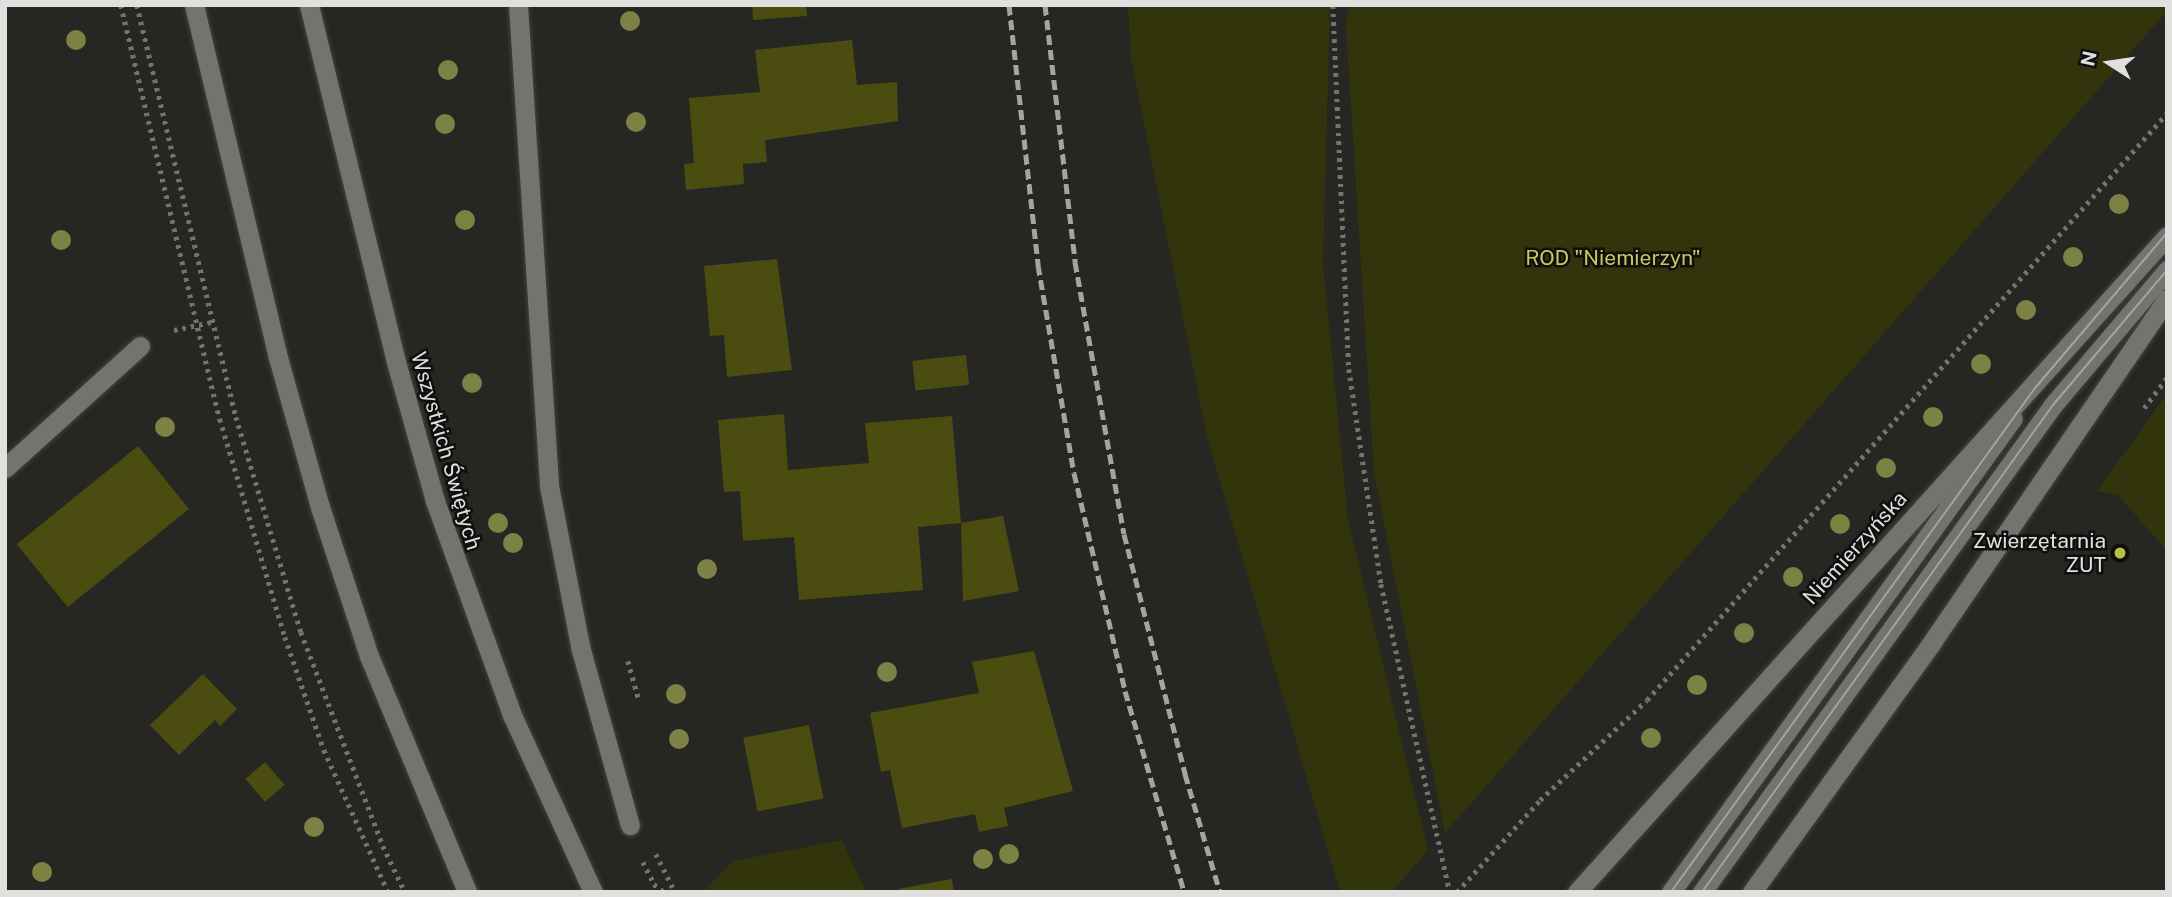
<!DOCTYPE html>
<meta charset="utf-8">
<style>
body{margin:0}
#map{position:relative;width:2172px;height:897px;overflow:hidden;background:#262723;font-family:"Public Sans",sans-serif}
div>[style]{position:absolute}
.green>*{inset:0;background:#32340b}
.building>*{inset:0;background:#4a4d0f;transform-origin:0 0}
.path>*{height:4.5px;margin-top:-2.25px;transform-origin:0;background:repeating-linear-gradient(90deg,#737471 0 3.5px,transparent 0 8.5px)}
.roads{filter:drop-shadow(0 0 2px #41423f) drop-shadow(0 0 2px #41423f)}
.service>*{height:19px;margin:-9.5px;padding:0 9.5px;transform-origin:9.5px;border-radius:9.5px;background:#73736f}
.minor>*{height:19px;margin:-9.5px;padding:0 9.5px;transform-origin:9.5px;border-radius:9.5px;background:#73736f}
.tertiary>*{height:19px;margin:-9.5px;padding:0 9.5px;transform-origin:9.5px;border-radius:9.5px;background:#73736f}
.tram>*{height:2px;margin:-1px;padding:0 1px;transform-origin:1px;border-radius:1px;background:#a4a5a2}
.rail>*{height:5px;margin-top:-2.5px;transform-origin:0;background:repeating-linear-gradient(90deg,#a4a5a2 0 10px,transparent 0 15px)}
.trees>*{width:20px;height:20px;margin:-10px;border-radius:50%;background:#7c8144}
.dots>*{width:19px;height:19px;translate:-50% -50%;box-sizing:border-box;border:4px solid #0f0f0e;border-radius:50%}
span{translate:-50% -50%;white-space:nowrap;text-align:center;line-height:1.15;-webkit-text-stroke:5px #0f0f0e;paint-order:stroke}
.park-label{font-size:21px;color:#c3ca5f}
.street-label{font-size:21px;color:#e0e1de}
.poi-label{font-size:21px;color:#e0e1de}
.right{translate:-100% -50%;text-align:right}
.frame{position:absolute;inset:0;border:7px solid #e0e1de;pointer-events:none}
.north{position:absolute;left:2074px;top:28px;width:70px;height:70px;-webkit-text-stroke:5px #0f0f0e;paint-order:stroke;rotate:282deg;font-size:19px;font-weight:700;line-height:28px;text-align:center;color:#e0e1de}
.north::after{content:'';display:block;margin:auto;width:24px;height:32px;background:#e0e1de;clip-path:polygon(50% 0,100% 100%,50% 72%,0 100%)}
</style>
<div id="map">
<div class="green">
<div style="clip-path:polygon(1128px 5px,1330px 5px,1323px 263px,1348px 520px,1428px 850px,1392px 892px,1340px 892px,1207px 437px,1131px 59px)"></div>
<div style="clip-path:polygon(1349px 5px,2167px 5px,2167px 11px,1445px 833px,1374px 473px,1346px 27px)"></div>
<div style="clip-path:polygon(2167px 394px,2167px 551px,2118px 495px,2097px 491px)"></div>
<div style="clip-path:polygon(842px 840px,866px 892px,703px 892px,733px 861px)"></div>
</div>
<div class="building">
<div style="clip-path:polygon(752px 5px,806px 5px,807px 16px,753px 20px)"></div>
<div style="clip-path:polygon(852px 40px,857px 85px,897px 82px,898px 121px,765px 140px,767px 162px,743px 164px,744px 184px,686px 190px,684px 164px,694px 163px,689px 98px,760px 92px,755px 50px)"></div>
<div style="clip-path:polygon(777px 259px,792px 370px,727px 377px,724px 335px,710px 336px,704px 266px)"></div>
<div style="left:966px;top:355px;width:30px;height:54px;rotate:84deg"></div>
<div style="clip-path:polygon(784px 414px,788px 470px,869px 463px,865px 423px,952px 416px,961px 523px,918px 527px,923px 590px,799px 600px,794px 537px,743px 541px,740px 491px,724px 492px,718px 420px)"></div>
<div style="left:138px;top:446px;width:81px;height:156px;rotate:51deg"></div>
<div style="clip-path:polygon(1003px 516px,1019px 591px,963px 601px,961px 523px)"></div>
<div style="clip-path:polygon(1034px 651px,1073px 791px,1004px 808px,1008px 826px,979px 832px,975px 814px,902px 828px,890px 770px,881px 772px,870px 713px,979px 693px,972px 662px)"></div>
<div style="clip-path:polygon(203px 674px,237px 709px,220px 726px,215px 720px,179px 755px,150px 725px)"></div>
<div style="left:809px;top:725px;width:75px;height:67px;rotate:79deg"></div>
<div style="left:265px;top:762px;width:30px;height:26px;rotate:49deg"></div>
<div style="clip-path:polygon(952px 879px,954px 892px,899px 892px,898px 889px)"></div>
</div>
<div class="path">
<div style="left:121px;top:5px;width:426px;rotate:76.6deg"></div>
<div style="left:220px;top:419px;width:227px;rotate:73.4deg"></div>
<div style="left:285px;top:637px;width:120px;rotate:71deg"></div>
<div style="left:324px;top:750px;width:156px;rotate:65.7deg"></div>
<div style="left:137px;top:5px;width:424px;rotate:76.5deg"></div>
<div style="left:236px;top:417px;width:225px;rotate:73.2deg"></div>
<div style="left:301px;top:632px;width:229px;rotate:69deg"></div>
<div style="left:383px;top:846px;width:51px;rotate:64.4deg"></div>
<div style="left:1333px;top:5px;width:364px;rotate:87.5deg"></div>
<div style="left:1349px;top:369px;width:217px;rotate:81.5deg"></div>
<div style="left:1381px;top:584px;width:316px;rotate:77.4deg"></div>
<div style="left:174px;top:330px;width:39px;rotate:-12deg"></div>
<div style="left:2144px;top:408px;width:39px;rotate:-53deg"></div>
<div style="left:628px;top:661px;width:41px;rotate:74.2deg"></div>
<div style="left:656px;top:854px;width:42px;rotate:63.4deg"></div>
<div style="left:643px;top:862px;width:25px;rotate:63deg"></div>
<div style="left:654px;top:884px;width:13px;rotate:39deg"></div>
<div style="left:1457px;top:892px;width:124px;rotate:-47.9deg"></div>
<div style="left:1540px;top:800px;width:146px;rotate:-43.1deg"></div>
<div style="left:1647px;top:700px;width:784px;rotate:-48.46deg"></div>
</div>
<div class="roads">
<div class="service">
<div style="left:5px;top:468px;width:182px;rotate:-42.1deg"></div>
<div style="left:549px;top:486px;width:167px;rotate:79deg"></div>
<div style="left:581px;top:650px;width:182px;rotate:74.4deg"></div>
<div style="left:1671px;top:892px;width:584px;rotate:-54.19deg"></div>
<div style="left:1702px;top:892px;width:600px;rotate:-54.22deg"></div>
<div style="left:2053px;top:405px;width:177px;rotate:-49.8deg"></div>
</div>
<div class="minor">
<div style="left:518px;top:5px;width:482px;rotate:86.3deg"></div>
</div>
<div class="tertiary">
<div style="left:194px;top:5px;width:359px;rotate:76.6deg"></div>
<div style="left:277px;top:354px;width:159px;rotate:74.3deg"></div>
<div style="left:320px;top:507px;width:157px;rotate:71.8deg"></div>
<div style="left:369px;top:656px;width:256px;rotate:67.4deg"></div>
<div style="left:309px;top:5px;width:367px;rotate:76.3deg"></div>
<div style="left:396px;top:362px;width:144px;rotate:74.3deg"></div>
<div style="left:435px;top:501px;width:227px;rotate:70.2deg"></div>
<div style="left:512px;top:715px;width:195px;rotate:65.4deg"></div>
<div style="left:1577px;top:892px;width:882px;rotate:-48.03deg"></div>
<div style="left:1752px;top:892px;width:308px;rotate:-54.2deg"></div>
<div style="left:1932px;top:642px;width:416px;rotate:-55.6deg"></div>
</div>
</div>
<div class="tram">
<div style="left:1671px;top:892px;width:622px;rotate:-54.16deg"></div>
<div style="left:2035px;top:388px;width:204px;rotate:-49.6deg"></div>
<div style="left:1702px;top:892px;width:600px;rotate:-54.22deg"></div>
<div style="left:2053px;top:405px;width:177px;rotate:-49.8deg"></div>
</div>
<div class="rail">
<div style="left:1009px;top:5px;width:262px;rotate:83.6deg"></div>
<div style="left:1038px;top:265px;width:211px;rotate:80.2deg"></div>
<div style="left:1074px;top:473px;width:224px;rotate:76.8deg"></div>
<div style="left:1125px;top:691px;width:209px;rotate:73.6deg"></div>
<div style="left:1045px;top:5px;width:259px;rotate:83.3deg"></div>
<div style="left:1075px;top:262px;width:276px;rotate:79.8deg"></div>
<div style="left:1124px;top:534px;width:248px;rotate:75.7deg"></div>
<div style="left:1185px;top:774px;width:123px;rotate:73.5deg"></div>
</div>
<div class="trees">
<div style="left:630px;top:21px"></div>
<div style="left:76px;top:40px"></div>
<div style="left:448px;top:70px"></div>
<div style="left:636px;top:122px"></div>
<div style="left:445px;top:124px"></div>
<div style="left:2119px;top:204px"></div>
<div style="left:465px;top:220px"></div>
<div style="left:61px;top:240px"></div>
<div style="left:2073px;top:257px"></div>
<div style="left:2026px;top:310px"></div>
<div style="left:1981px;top:364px"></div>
<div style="left:472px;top:383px"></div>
<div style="left:1933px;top:417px"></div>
<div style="left:165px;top:427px"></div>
<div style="left:1886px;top:468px"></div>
<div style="left:498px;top:523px"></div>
<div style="left:1840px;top:524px"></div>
<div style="left:513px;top:543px"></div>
<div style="left:707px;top:569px"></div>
<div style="left:1793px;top:577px"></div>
<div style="left:1744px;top:633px"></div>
<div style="left:887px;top:672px"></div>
<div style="left:1697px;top:685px"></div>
<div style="left:676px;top:694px"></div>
<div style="left:1651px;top:738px"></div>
<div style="left:679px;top:739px"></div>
<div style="left:314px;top:827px"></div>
<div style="left:1009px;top:854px"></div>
<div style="left:983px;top:859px"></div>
<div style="left:42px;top:872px"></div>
</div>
<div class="dots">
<div style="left:2120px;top:553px;background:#b9c046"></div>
</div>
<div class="park-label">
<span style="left:1613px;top:258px">ROD "Niemierzyn"</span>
</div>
<div class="street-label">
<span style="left:446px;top:451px;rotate:74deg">Wszystkich Świętych</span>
<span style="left:1855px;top:548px;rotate:-48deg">Niemierzyńska</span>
</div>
<div class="poi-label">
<span class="right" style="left:2106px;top:553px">Zwierzętarnia<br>ZUT</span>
</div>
<div class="frame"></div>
<div class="north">N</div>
</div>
